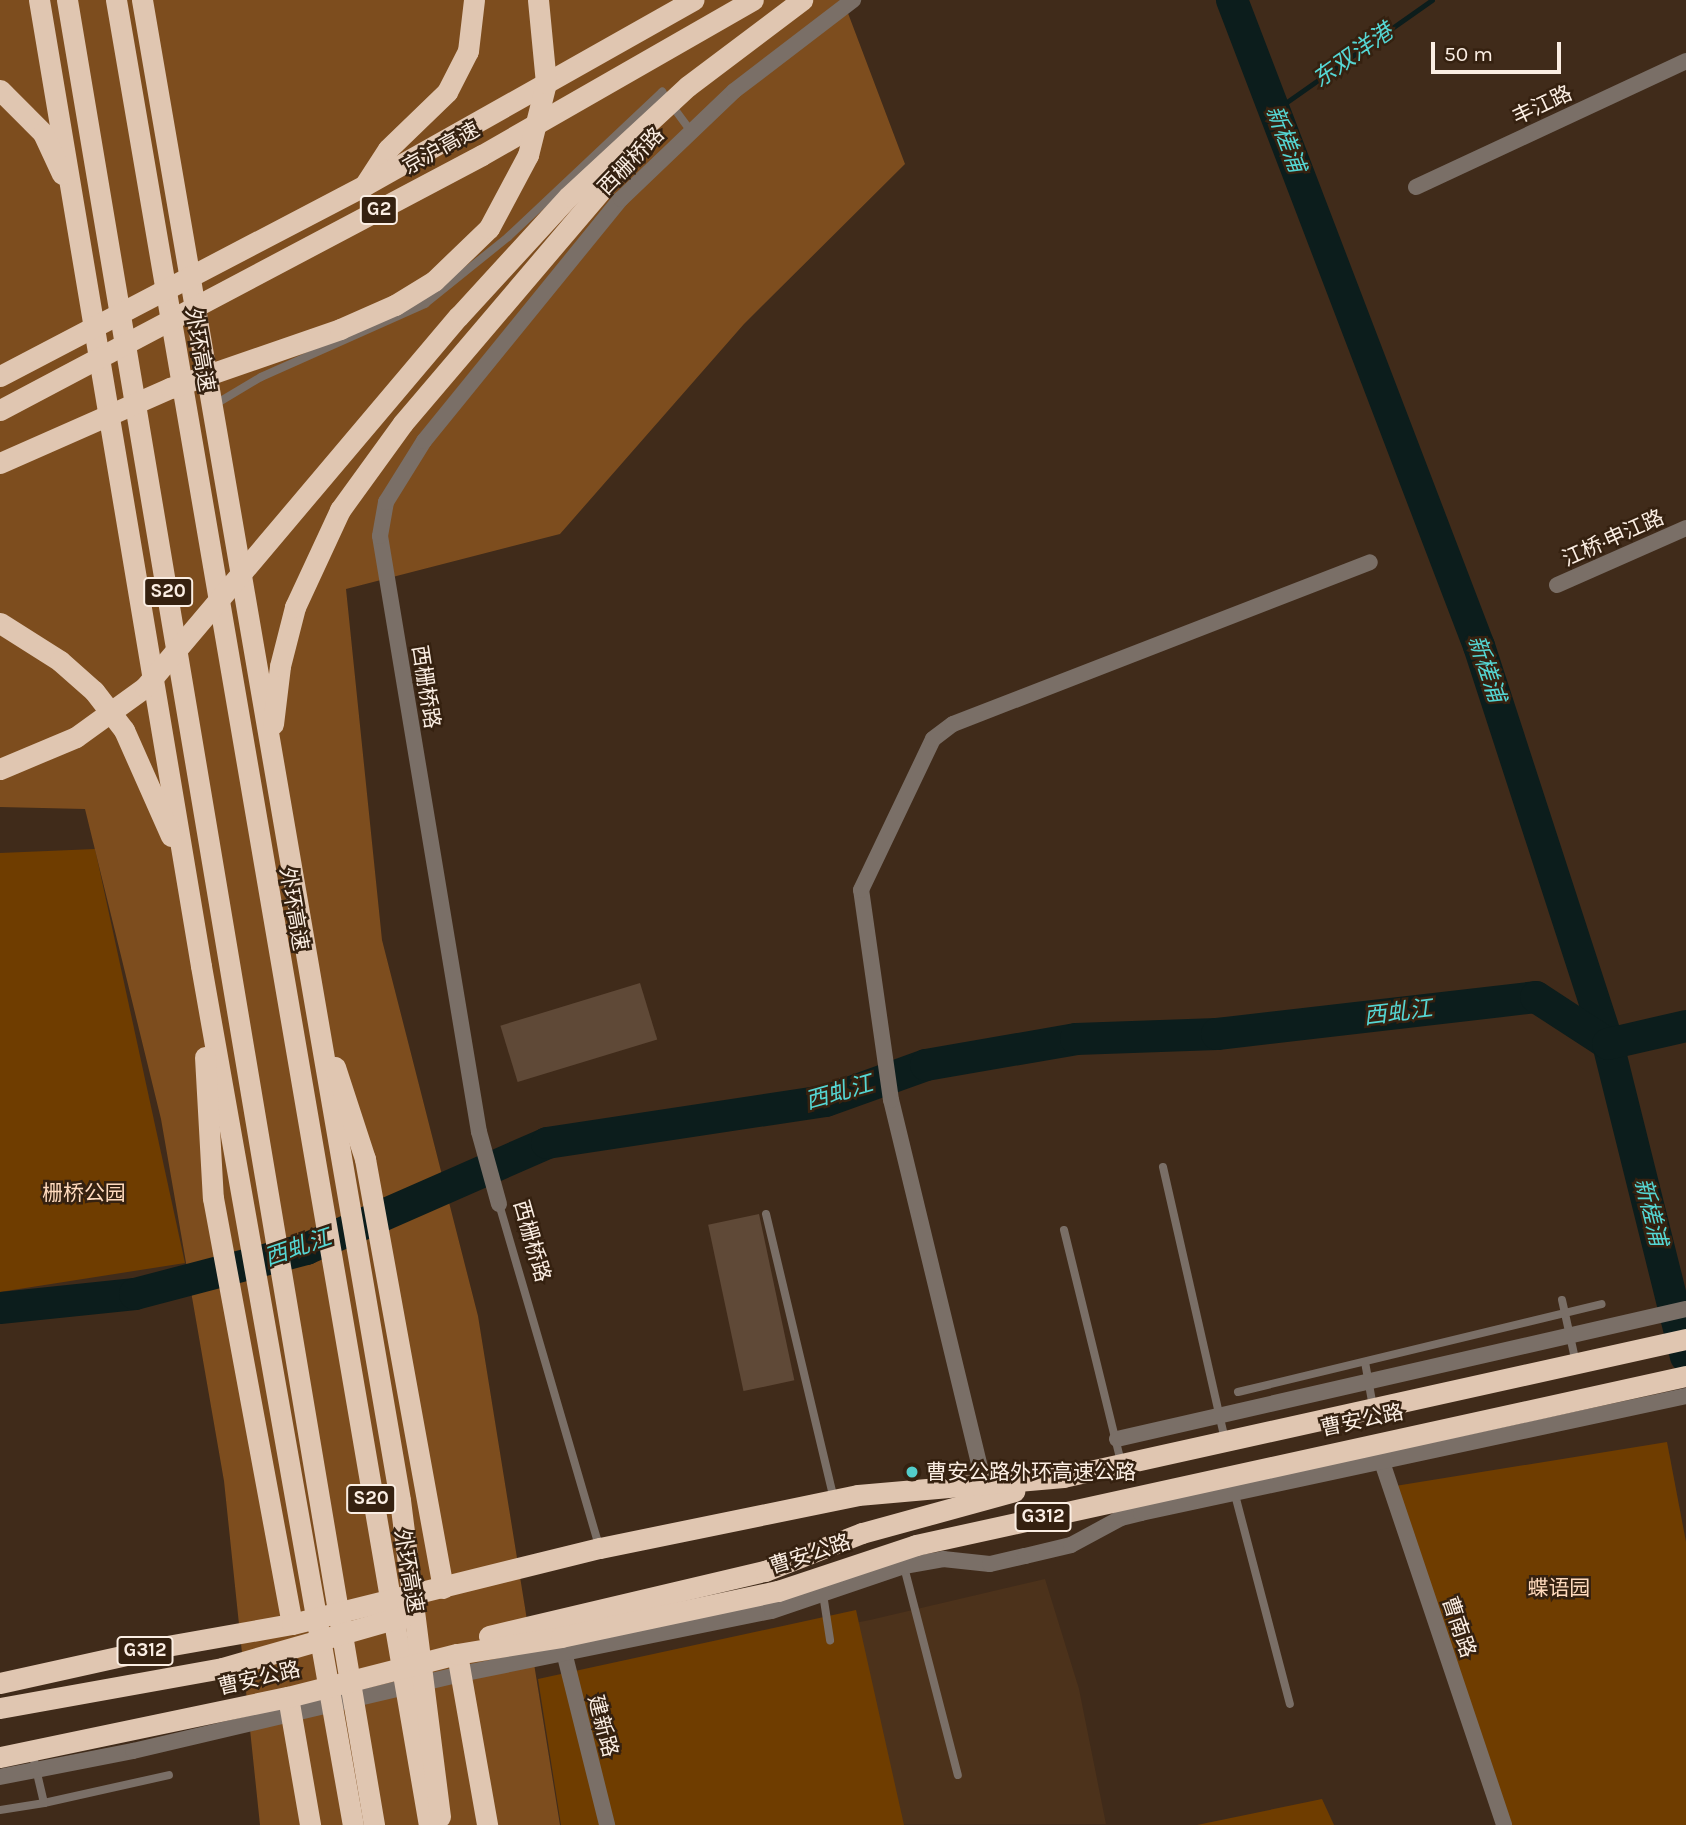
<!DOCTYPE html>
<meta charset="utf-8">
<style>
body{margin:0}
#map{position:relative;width:1686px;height:1825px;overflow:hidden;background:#402b1a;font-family:Karla,"Noto Sans SC",sans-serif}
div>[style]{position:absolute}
.built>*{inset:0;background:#4c321b}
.green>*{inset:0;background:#6f3d00}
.forest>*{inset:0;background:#7d4d1e}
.stream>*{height:5px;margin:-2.5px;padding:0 2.5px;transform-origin:2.5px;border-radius:2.5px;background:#0c1d1c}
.river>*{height:32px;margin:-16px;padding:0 16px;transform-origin:16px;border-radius:16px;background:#0c1d1c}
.building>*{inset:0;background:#5f4937;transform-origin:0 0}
.lane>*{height:8px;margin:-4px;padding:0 4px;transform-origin:4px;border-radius:4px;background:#7a6f67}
.street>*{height:16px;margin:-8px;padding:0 8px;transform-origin:8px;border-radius:8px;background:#7a6f67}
.highway>*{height:21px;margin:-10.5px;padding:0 10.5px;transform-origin:10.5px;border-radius:10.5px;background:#e0c6b1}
.dots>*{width:19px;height:19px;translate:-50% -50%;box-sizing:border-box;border:4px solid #352110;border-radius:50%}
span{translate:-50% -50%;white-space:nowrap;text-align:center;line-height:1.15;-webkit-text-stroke:5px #352110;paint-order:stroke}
.shield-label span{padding:2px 5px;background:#352110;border:2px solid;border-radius:5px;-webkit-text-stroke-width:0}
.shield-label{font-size:19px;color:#fbeee3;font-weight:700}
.street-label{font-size:21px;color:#fbeee3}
.park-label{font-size:21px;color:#ffdabd}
.poi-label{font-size:21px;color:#fbeee3}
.left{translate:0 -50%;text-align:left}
.water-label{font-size:23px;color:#55d7d4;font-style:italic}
.scale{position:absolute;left:1431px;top:42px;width:130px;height:32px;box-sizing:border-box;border:4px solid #fbeee3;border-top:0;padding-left:9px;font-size:21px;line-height:24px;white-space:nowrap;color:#fbeee3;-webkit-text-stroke:5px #352110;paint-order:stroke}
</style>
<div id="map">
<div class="built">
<div style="clip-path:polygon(1045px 1579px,1079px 1689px,1106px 1824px,616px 1825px,577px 1677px,870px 1620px)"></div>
</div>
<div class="green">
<div style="clip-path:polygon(95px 849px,185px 1263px,0 1292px,0 853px)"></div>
<div style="clip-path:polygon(1667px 1442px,1686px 1542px,1686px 1825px,1508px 1825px,1389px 1487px)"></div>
<div style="clip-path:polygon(856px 1610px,904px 1825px,561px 1825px,538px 1679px)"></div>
<div style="clip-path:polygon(1322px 1799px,1334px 1825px,1197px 1825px)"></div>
</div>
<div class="forest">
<div style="clip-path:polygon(0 0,843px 0,905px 164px,744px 324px,560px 534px,346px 589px,382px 940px,478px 1316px,560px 1825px,260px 1825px,224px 1481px,161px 1119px,85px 809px,0 807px)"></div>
</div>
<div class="stream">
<div style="left:1274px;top:111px;width:193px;rotate:-35.1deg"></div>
</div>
<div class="river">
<div style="left:1232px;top:0;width:692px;rotate:69.08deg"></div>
<div style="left:1479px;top:646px;width:418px;rotate:72deg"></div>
<div style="left:1608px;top:1044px;width:322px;rotate:76deg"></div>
<div style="left:0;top:1308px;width:136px;rotate:-5.9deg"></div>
<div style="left:135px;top:1294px;width:177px;rotate:-14.7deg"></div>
<div style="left:306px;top:1249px;width:263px;rotate:-23.7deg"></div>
<div style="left:547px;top:1143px;width:282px;rotate:-8.6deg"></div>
<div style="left:826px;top:1101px;width:106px;rotate:-19.8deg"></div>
<div style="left:926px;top:1065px;width:152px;rotate:-9.8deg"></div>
<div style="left:1076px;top:1039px;width:141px;rotate:-2deg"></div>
<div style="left:1217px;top:1034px;width:321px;rotate:-6.6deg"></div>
<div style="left:1536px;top:997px;width:86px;rotate:33.1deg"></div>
<div style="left:1608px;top:1044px;width:80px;rotate:-13deg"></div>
</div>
<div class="building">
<div style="left:640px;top:983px;width:59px;height:146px;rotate:73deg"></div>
<div style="left:759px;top:1214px;width:170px;height:52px;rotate:78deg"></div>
</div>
<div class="lane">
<div style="left:214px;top:405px;width:55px;rotate:-30.8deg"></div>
<div style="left:261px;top:377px;width:180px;rotate:-24deg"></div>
<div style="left:425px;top:304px;width:107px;rotate:-38.9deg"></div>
<div style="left:508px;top:237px;width:212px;rotate:-43.3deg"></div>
<div style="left:662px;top:92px;width:47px;rotate:53.6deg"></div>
<div style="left:1163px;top:1167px;width:279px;rotate:77.2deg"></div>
<div style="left:499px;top:1204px;width:356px;rotate:73.7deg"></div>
<div style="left:766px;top:1214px;width:293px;rotate:76.6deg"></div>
<div style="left:1064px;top:1230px;width:239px;rotate:76.2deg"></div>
<div style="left:1562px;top:1300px;width:65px;rotate:77.5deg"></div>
<div style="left:1365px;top:1362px;width:46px;rotate:79.9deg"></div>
<div style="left:1238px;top:1392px;width:374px;rotate:-13.6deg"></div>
<div style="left:1234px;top:1491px;width:220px;rotate:75.3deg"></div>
<div style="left:903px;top:1563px;width:219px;rotate:75.5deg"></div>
<div style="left:823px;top:1594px;width:47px;rotate:81.3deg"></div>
<div style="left:44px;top:1803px;width:128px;rotate:-12.6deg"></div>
<div style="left:0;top:1810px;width:45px;rotate:-9deg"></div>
<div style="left:44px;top:1803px;width:52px;rotate:-103.2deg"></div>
</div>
<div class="street">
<div style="left:1416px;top:187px;width:298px;rotate:-25deg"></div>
<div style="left:1557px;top:585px;width:141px;rotate:-23.8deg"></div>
<div style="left:499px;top:1204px;width:75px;rotate:-105.5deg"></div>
<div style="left:479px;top:1132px;width:604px;rotate:-99.43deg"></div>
<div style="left:380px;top:536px;width:35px;rotate:-80deg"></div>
<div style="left:386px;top:502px;width:72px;rotate:-58.1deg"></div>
<div style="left:424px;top:441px;width:312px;rotate:-50.9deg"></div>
<div style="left:621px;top:199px;width:156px;rotate:-43.7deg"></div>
<div style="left:734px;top:91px;width:150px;rotate:-37.4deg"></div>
<div style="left:1117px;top:1439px;width:584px;rotate:-12.87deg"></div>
<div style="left:1380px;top:1456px;width:389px;rotate:71.4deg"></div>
<div style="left:984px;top:1484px;width:395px;rotate:-103.6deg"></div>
<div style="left:891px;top:1100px;width:212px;rotate:-98.1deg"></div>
<div style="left:861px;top:890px;width:167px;rotate:-64.5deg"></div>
<div style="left:933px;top:739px;width:25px;rotate:-37deg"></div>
<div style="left:953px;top:724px;width:447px;rotate:-21.2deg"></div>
<div style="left:562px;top:1644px;width:187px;rotate:76deg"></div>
<div style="left:0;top:1777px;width:136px;rotate:-11.1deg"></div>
<div style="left:133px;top:1751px;width:337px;rotate:-13.2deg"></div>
<div style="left:461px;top:1674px;width:317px;rotate:-11.5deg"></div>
<div style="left:772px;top:1611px;width:139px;rotate:-18.8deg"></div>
<div style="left:904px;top:1566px;width:40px;rotate:-10deg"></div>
<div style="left:943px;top:1559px;width:47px;rotate:6.1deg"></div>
<div style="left:990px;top:1564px;width:36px;rotate:-13deg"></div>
<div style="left:1025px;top:1556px;width:47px;rotate:-13.4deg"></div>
<div style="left:1071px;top:1545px;width:57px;rotate:-28.4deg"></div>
<div style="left:1121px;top:1518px;width:21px;rotate:-14deg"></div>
<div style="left:1141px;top:1513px;width:557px;rotate:-12.12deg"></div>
</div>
<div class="highway">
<div style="left:39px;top:0;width:979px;rotate:80.48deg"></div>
<div style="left:201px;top:966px;width:872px;rotate:79.97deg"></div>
<div style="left:67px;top:0;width:1851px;rotate:80.45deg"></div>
<div style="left:116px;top:0;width:1852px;rotate:80.27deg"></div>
<div style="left:142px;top:0;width:1522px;rotate:80.24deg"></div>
<div style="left:400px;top:1500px;width:319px;rotate:82.8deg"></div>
<div style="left:0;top:90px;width:61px;rotate:45deg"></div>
<div style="left:43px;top:133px;width:45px;rotate:65.1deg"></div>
<div style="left:366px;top:183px;width:40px;rotate:-57.1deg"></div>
<div style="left:388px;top:149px;width:82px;rotate:-44deg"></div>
<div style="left:447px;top:92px;width:46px;rotate:-62.9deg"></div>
<div style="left:468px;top:51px;width:51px;rotate:-83.3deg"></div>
<div style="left:0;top:376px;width:412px;rotate:-27.6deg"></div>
<div style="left:365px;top:185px;width:377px;rotate:-29.4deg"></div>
<div style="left:0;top:410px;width:545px;rotate:-27.88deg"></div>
<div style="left:482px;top:155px;width:312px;rotate:-29.8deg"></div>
<div style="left:0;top:463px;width:186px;rotate:-23.8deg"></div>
<div style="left:170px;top:388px;width:180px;rotate:-19.1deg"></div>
<div style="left:340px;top:329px;width:60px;rotate:-23.6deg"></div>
<div style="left:395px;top:305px;width:46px;rotate:-31.6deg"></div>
<div style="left:434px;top:281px;width:76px;rotate:-43.9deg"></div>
<div style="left:489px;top:228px;width:83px;rotate:-61.9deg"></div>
<div style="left:528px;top:155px;width:74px;rotate:-76deg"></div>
<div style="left:546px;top:83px;width:83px;rotate:-95.5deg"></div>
<div style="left:0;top:623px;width:71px;rotate:32.3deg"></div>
<div style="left:60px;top:661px;width:45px;rotate:41.4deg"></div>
<div style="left:94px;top:691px;width:49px;rotate:52.4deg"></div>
<div style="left:124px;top:730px;width:116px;rotate:66.1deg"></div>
<div style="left:273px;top:724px;width:58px;rotate:-83.1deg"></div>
<div style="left:280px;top:666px;width:61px;rotate:-75.7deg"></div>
<div style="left:295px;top:607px;width:107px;rotate:-65.1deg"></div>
<div style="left:340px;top:510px;width:107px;rotate:-54.1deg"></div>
<div style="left:403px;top:423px;width:361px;rotate:-49.6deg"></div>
<div style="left:0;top:769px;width:82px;rotate:-22.8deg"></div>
<div style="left:76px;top:737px;width:85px;rotate:-35.9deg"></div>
<div style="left:145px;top:687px;width:485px;rotate:-49.8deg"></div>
<div style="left:458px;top:317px;width:163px;rotate:-47.5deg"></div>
<div style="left:568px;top:197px;width:163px;rotate:-42.8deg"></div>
<div style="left:688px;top:86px;width:143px;rotate:-37deg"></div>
<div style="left:205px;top:1057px;width:141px;rotate:86.8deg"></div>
<div style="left:213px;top:1198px;width:433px;rotate:79.5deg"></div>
<div style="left:335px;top:1067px;width:97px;rotate:71.9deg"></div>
<div style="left:365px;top:1159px;width:436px;rotate:79.7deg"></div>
<div style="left:489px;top:1636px;width:284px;rotate:-13.3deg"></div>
<div style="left:765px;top:1571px;width:104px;rotate:-21.4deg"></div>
<div style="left:862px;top:1533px;width:158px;rotate:-15.4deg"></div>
<div style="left:457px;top:1654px;width:174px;rotate:80deg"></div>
<div style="left:0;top:1683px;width:171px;rotate:-12.5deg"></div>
<div style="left:167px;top:1646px;width:127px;rotate:-10deg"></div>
<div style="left:292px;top:1624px;width:317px;rotate:-13.9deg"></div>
<div style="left:600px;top:1548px;width:263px;rotate:-11.6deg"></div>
<div style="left:858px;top:1495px;width:206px;rotate:-5deg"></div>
<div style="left:1063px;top:1477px;width:638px;rotate:-12.49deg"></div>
<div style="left:288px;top:1697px;width:130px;rotate:80.2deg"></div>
<div style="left:0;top:1708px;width:226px;rotate:-10.2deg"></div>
<div style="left:222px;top:1668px;width:190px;rotate:-15.9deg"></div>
<div style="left:0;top:1757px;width:294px;rotate:-11.8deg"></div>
<div style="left:288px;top:1697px;width:174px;rotate:-14.3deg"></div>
<div style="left:457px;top:1654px;width:105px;rotate:-9.3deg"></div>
<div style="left:561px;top:1637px;width:222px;rotate:-12deg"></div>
<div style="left:778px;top:1591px;width:145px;rotate:-18.4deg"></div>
<div style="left:916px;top:1545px;width:788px;rotate:-12.38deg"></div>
</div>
<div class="dots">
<div style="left:912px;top:1472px;background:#53cdca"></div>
</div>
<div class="shield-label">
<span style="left:379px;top:210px">G2</span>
<span style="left:168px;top:592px">S20</span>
<span style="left:371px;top:1499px">S20</span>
<span style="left:1043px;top:1517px">G312</span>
<span style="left:145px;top:1651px">G312</span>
</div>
<div class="street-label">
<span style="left:1542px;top:105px;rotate:-25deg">丰江路</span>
<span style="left:441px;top:148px;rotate:-29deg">京沪高速</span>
<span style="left:631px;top:161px;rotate:-46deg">西栅桥路</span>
<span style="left:200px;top:350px;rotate:80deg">外环高速</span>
<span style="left:1613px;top:538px;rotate:-24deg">江桥·申江路</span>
<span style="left:426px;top:687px;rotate:81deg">西栅桥路</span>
<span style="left:294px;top:909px;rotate:80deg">外环高速</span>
<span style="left:532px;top:1241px;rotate:74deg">西栅桥路</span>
<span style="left:1362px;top:1420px;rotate:-12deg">曹安公路</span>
<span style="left:810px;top:1554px;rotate:-18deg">曹安公路</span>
<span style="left:409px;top:1571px;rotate:80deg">外环高速</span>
<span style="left:1459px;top:1627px;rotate:71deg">曹南路</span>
<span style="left:259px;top:1678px;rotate:-13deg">曹安公路</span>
<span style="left:603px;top:1726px;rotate:75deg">建新路</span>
</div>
<div class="park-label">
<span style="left:84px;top:1193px">栅桥公园</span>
<span style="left:1559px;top:1588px">蝶语园</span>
</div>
<div class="poi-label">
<span class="left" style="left:926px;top:1472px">曹安公路外环高速公路</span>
</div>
<div class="water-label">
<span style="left:1353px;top:56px;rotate:-35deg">东双洋港</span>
<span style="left:1285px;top:139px;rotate:69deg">新槎浦</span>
<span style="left:1486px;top:669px;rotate:71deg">新槎浦</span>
<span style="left:1398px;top:1013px;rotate:-7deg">西虬江</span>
<span style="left:839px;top:1093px;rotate:-16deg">西虬江</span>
<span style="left:1650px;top:1212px;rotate:76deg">新槎浦</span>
<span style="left:298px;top:1248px;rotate:-19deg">西虬江</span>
</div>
<div class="scale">50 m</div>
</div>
